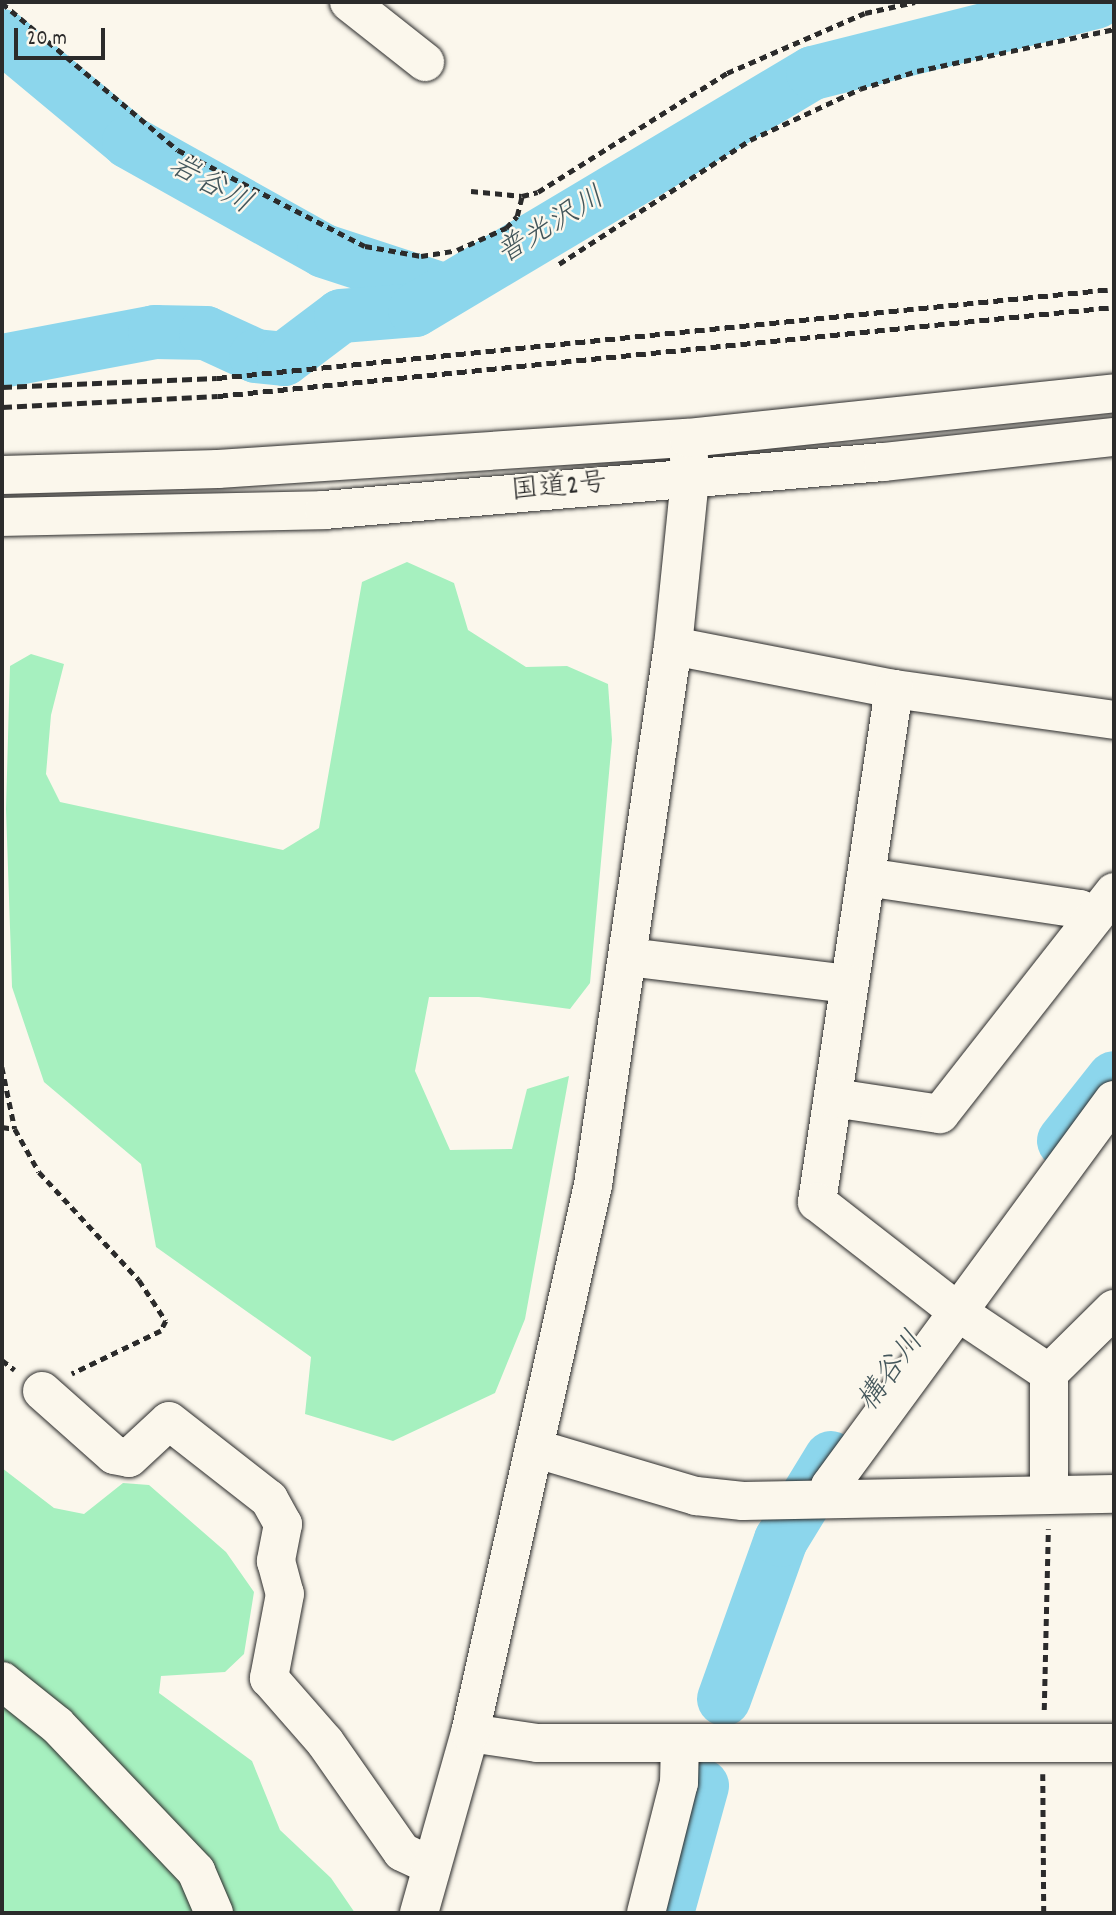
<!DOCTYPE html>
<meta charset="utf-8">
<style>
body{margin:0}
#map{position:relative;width:1116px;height:1915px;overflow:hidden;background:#fbf7ec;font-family:Dekko,"Klee One",sans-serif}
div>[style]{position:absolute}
.green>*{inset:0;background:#a6f0bf}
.river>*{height:54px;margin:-27px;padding:0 27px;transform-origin:27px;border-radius:27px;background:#8cd6ec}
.path>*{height:4.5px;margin-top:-2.25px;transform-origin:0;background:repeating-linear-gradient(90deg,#2b2b2b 0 7px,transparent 0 12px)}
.roads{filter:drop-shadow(0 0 2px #2b2b2b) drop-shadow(0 0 2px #2b2b2b)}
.minor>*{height:38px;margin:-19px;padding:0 19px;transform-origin:19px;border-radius:19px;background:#fbf7ec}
.highway>*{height:38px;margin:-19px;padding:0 19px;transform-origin:19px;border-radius:19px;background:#fbf7ec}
.rail>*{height:5px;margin-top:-2.5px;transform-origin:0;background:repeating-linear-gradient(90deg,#2b2b2b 0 10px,transparent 0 15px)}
span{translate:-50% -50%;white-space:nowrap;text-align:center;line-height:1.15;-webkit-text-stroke:5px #fbf7ec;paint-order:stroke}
.street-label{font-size:28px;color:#2b2b2b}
.water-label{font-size:30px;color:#43565b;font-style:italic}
.frame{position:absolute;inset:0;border:4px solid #2b2b2b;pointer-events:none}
.scale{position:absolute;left:14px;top:28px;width:91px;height:32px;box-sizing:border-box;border:4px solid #2b2b2b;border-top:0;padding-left:9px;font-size:21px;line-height:24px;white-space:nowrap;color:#2b2b2b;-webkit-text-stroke:5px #fbf7ec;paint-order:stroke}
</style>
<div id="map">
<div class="green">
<div style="clip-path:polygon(407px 562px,454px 583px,468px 630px,526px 667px,567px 666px,608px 684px,612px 740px,590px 983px,570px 1009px,479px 997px,429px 997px,415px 1071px,450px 1150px,512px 1149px,527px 1089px,569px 1076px,525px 1319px,495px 1393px,393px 1441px,305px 1414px,311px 1357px,156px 1247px,141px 1164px,44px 1082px,12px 987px,6px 809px,10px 666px,31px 654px,64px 664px,51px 715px,46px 774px,60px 802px,283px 850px,319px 828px,362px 582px)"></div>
<div style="clip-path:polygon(2px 1468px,54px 1508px,84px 1514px,123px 1483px,149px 1485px,226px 1552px,254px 1592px,244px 1654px,225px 1672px,161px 1676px,159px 1693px,252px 1761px,280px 1830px,331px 1878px,355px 1913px,2px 1913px)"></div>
</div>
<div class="river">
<div style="left:2px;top:36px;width:165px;rotate:39.8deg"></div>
<div style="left:129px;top:142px;width:223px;rotate:29.2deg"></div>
<div style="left:324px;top:251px;width:125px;rotate:18.1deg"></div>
<div style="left:2px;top:361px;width:156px;rotate:-10.7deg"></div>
<div style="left:155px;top:332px;width:51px;rotate:1.1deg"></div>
<div style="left:206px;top:333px;width:55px;rotate:24.7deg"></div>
<div style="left:256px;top:356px;width:28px;rotate:6deg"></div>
<div style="left:284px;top:359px;width:71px;rotate:-37deg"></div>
<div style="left:341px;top:316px;width:74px;rotate:-4.6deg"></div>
<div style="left:415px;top:310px;width:463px;rotate:-30.8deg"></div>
<div style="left:813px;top:73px;width:292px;rotate:-14.1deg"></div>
<div style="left:1064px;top:1141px;width:80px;rotate:-51.6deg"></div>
<div style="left:724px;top:1699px;width:169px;rotate:-70.3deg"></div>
<div style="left:781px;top:1540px;width:96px;rotate:-58.6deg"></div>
<div style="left:667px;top:1913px;width:132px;rotate:-74.6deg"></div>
</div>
<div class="path">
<div style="left:2px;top:3px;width:229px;rotate:39.9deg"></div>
<div style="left:178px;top:150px;width:210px;rotate:27.2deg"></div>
<div style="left:365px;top:246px;width:57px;rotate:10.1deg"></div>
<div style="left:421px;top:256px;width:36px;rotate:-9deg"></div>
<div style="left:457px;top:250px;width:54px;rotate:-24.2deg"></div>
<div style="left:506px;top:228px;width:16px;rotate:-47deg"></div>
<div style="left:517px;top:216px;width:21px;rotate:-76deg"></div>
<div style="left:471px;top:191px;width:51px;rotate:5.6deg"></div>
<div style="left:522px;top:196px;width:16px;rotate:-14deg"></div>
<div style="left:538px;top:192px;width:223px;rotate:-32.2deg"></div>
<div style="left:727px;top:73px;width:150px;rotate:-23.5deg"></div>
<div style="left:865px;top:13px;width:51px;rotate:-12.4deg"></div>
<div style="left:559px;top:264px;width:228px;rotate:-33deg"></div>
<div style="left:750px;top:140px;width:121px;rotate:-24.9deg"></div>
<div style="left:860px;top:89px;width:60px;rotate:-17.5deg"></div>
<div style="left:917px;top:71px;width:201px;rotate:-12deg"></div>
<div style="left:2px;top:1067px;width:63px;rotate:78.2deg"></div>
<div style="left:15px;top:1129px;width:49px;rotate:60.8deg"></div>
<div style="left:39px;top:1172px;width:147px;rotate:47.2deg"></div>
<div style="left:139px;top:1280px;width:49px;rotate:56.6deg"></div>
<div style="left:166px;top:1321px;width:11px;rotate:117deg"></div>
<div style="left:161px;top:1331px;width:99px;rotate:154.2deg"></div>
<div style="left:2px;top:1127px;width:13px;rotate:9deg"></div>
<div style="left:2px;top:1360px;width:16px;rotate:38deg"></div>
<div style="left:1044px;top:1710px;width:181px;rotate:-88.7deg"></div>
<div style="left:1043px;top:1774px;width:139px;rotate:89.6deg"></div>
</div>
<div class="roads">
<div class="minor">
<div style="left:349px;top:2px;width:97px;rotate:38.3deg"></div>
<div style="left:673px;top:646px;width:225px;rotate:11deg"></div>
<div style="left:894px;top:689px;width:222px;rotate:8deg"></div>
<div style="left:894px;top:689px;width:519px;rotate:98.54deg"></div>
<div style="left:817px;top:1202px;width:182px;rotate:37.9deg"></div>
<div style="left:961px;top:1314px;width:106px;rotate:33.8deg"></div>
<div style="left:866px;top:877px;width:216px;rotate:8.5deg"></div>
<div style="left:1080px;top:909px;width:16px;rotate:38deg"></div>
<div style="left:628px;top:957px;width:222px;rotate:7deg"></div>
<div style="left:834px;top:1098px;width:107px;rotate:8.6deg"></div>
<div style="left:940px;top:1114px;width:282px;rotate:-51.9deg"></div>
<div style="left:42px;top:1391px;width:96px;rotate:41.6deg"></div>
<div style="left:114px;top:1455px;width:15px;rotate:11deg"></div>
<div style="left:129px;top:1458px;width:54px;rotate:-42.8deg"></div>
<div style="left:169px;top:1421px;width:127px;rotate:38deg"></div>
<div style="left:269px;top:1499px;width:29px;rotate:61deg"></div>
<div style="left:283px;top:1524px;width:38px;rotate:101deg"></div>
<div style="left:276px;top:1561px;width:34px;rotate:75deg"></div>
<div style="left:285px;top:1594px;width:86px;rotate:100.8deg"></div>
<div style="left:269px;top:1678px;width:85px;rotate:48.8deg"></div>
<div style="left:325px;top:1742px;width:134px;rotate:55deg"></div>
<div style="left:402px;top:1852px;width:33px;rotate:25deg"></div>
<div style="left:537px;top:1449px;width:166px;rotate:16.5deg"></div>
<div style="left:696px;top:1496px;width:47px;rotate:6.1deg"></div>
<div style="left:743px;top:1501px;width:371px;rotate:-1.1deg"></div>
<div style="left:1049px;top:1494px;width:121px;rotate:-90deg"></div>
<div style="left:1049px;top:1373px;width:91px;rotate:-44.6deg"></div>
<div style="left:828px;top:1499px;width:13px;rotate:-81deg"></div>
<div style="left:830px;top:1486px;width:479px;rotate:-53.7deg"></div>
<div style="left:2px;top:1681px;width:70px;rotate:38.7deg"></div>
<div style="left:57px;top:1725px;width:202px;rotate:46.4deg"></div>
<div style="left:196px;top:1871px;width:46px;rotate:66.8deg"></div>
<div style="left:470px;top:1733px;width:68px;rotate:8.5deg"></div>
<div style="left:537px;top:1743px;width:577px"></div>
<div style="left:419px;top:1913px;width:187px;rotate:-74.2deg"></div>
<div style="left:470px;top:1733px;width:562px;rotate:-77.35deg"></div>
<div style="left:593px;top:1185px;width:545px;rotate:-81.56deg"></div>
<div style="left:673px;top:646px;width:169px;rotate:-84.2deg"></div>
<div style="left:690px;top:478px;width:40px;rotate:-92.9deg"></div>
<div style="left:646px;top:1913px;width:134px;rotate:-75.8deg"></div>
<div style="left:679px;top:1783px;width:40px;rotate:-88.6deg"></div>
</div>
<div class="highway">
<div style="left:2px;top:475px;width:216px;rotate:-1.6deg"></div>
<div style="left:218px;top:469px;width:471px;rotate:-3.8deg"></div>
<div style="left:688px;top:438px;width:428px;rotate:-6deg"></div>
<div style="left:2px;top:517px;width:322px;rotate:-1.2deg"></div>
<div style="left:324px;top:510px;width:561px;rotate:-4.91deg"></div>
<div style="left:883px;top:462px;width:232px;rotate:-6.2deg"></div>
</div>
</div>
<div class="rail">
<div style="left:2px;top:387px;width:215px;rotate:-2.4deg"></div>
<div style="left:217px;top:378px;width:901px;rotate:-5.67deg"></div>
<div style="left:2px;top:407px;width:216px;rotate:-2.9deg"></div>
<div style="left:218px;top:396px;width:900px;rotate:-5.67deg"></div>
</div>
<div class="street-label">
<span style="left:559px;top:489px;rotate:-5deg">国道2号</span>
</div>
<div class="water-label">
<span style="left:209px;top:187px;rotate:29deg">岩谷川</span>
<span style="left:552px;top:228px;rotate:-31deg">普光沢川</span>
<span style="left:893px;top:1373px;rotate:-54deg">構谷川</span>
</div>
<div class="frame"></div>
<div class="scale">20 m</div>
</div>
